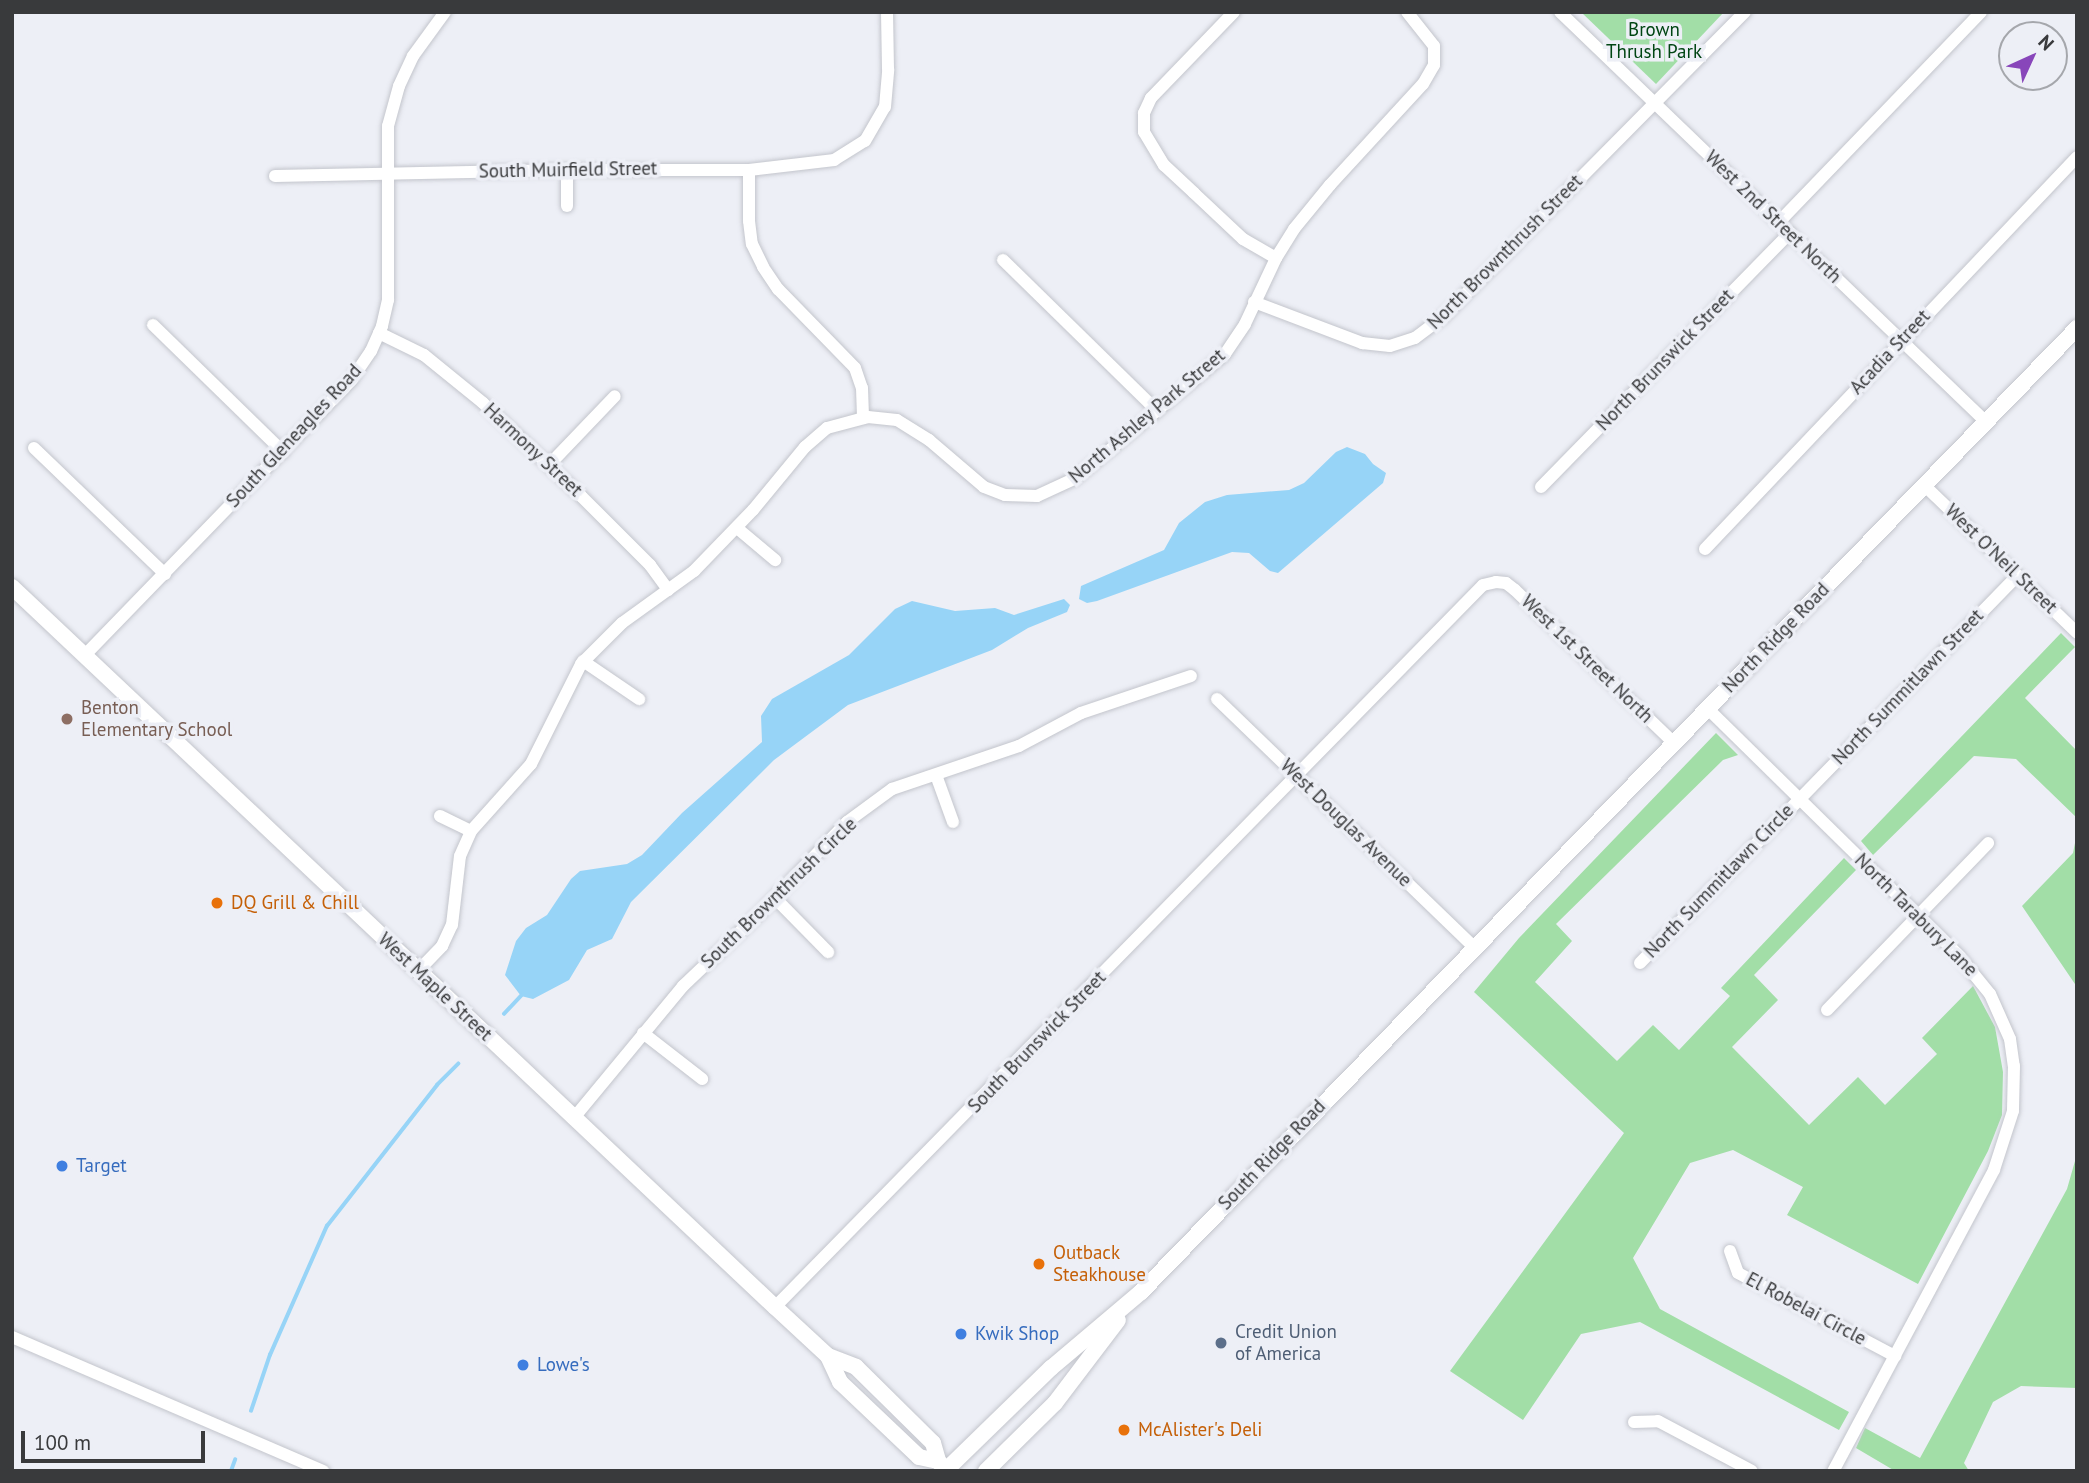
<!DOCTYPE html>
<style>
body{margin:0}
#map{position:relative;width:2089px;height:1483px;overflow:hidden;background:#edeff6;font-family:"PT Sans",sans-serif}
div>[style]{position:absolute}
.green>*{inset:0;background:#a2dea7}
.water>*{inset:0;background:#97d4f7}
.stream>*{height:3.5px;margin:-1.75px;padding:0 1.75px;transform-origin:1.75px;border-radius:1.75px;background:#97d4f7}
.roads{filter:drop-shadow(0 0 2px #c3c5cc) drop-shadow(0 0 2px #c3c5cc)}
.minor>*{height:12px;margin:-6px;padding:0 6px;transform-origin:6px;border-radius:6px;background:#fff}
.secondary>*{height:16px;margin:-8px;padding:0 8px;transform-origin:8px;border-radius:8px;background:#fff}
.dots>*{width:19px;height:19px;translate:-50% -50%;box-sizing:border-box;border:4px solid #edeff6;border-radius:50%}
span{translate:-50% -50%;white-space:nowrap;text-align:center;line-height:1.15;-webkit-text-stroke:7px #edeff6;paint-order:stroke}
.park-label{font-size:19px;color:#004513}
.street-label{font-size:19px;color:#393a3c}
.education-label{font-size:19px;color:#785e54}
.left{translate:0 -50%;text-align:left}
.food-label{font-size:19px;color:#c56008}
.shop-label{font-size:19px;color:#366cbe}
.service-label{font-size:19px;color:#4e5e75}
.frame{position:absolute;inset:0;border:14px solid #393a3c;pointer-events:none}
.north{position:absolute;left:1998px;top:21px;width:70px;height:70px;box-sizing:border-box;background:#edeff6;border:2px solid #a5a7ac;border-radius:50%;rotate:45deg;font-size:19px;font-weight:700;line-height:28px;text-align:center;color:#393a3c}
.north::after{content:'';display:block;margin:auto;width:24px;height:32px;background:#8846ba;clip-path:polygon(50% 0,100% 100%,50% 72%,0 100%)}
.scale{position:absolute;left:21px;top:1431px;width:184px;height:32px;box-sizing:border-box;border:4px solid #393a3c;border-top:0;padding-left:9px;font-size:21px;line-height:24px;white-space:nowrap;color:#393a3c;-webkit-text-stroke:5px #edeff6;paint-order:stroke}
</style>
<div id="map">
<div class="green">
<div style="clip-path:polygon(1581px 12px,1724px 12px,1656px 84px)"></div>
<div style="clip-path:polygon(2061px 633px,2075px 647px,2025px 698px,2077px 751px,2077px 818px,2016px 759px,1974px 756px,1873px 855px,1861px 841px)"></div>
<div style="clip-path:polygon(1716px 733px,1738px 755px,1723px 760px,1556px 924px,1572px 941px,1535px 982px,1617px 1061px,1653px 1025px,1679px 1050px,1730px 996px,1721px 988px,1844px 858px,1856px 870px,1754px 975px,1778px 1000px,1732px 1047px,1809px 1125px,1858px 1077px,1885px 1105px,1937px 1054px,1922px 1038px,1973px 986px,1995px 1027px,2003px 1072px,2002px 1115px,1988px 1151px,1918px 1284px,1787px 1215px,1803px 1187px,1733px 1150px,1690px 1163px,1633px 1258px,1660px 1309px,1849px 1412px,1839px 1430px,1640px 1322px,1581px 1334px,1523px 1420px,1450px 1371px,1624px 1133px,1474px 992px,1519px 938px)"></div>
<div style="clip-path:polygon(2077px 833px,2077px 987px,2022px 906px,2073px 853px)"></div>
<div style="clip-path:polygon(2077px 1154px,2077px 1388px,2021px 1386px,1993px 1402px,1964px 1463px,1969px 1471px,1895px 1471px,1856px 1448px,1865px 1428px,1920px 1458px,2067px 1189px)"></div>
</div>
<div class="water">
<div style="clip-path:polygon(1347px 447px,1365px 454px,1373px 464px,1386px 473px,1383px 483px,1278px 573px,1270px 571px,1249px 553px,1232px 552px,1097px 601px,1087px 603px,1079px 599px,1081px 586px,1164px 550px,1179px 523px,1205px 502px,1227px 495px,1289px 490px,1304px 483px,1336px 452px)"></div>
<div style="clip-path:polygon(1064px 599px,1070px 605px,1067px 612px,1028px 628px,992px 650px,848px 705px,774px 760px,631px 902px,612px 939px,587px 950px,569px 980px,533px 999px,521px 996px,505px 975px,516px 941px,526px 928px,547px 915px,571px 879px,580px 871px,627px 864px,642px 855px,682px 813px,762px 742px,761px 716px,772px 699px,849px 655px,895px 609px,912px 601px,955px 611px,995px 608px,1014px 615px)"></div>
</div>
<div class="stream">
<div style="left:504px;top:1014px;width:25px;rotate:-47deg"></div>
<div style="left:251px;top:1411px;width:59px;rotate:-71.3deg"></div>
<div style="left:270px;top:1355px;width:141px;rotate:-66.2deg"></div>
<div style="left:327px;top:1226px;width:179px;rotate:-52deg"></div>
<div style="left:437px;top:1085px;width:30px;rotate:-45deg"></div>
<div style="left:231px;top:1471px;width:12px;rotate:-70deg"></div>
</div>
<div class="roads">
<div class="minor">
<div style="left:1234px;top:12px;width:120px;rotate:134deg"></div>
<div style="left:1151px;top:98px;width:17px;rotate:115deg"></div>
<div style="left:1144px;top:113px;width:19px;rotate:90deg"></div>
<div style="left:1144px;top:132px;width:39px;rotate:59deg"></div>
<div style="left:1164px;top:165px;width:41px;rotate:43deg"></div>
<div style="left:1194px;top:193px;width:67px;rotate:43.2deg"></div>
<div style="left:1243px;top:239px;width:38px;rotate:30deg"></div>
<div style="left:1560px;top:12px;width:591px;rotate:43.9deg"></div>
<div style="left:567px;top:170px;width:36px;rotate:90deg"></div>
<div style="left:749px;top:170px;width:51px;rotate:90deg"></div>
<div style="left:749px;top:221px;width:23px;rotate:83deg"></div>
<div style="left:752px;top:244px;width:25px;rotate:64deg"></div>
<div style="left:763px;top:267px;width:27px;rotate:56deg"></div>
<div style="left:778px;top:289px;width:110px;rotate:45.7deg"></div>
<div style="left:855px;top:368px;width:21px;rotate:71deg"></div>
<div style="left:862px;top:388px;width:30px;rotate:88deg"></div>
<div style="left:275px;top:176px;width:292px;rotate:-1.2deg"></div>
<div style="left:567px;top:170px;width:182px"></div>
<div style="left:749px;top:170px;width:86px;rotate:-6.7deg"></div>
<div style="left:834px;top:160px;width:36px;rotate:-32deg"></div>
<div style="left:865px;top:141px;width:39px;rotate:-60deg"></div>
<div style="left:885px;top:107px;width:38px;rotate:-85deg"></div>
<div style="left:888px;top:69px;width:57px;rotate:-91deg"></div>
<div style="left:1779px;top:222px;width:291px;rotate:-46.1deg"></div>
<div style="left:1003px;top:260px;width:216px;rotate:44.4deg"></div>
<div style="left:1254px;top:302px;width:116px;rotate:20.8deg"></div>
<div style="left:1362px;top:343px;width:28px;rotate:6deg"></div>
<div style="left:1390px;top:346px;width:26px;rotate:-18deg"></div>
<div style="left:1415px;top:338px;width:36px;rotate:-37deg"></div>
<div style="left:1444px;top:316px;width:428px;rotate:-45.3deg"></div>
<div style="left:153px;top:325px;width:182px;rotate:44.3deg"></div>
<div style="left:379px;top:333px;width:50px;rotate:26.1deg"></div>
<div style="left:424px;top:355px;width:76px;rotate:39.1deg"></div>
<div style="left:483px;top:403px;width:135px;rotate:43.5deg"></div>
<div style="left:581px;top:496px;width:98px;rotate:45deg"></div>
<div style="left:650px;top:565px;width:31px;rotate:54deg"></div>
<div style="left:34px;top:448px;width:182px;rotate:43.9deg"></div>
<div style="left:549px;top:465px;width:95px;rotate:-46.3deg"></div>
<div style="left:1924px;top:485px;width:213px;rotate:44deg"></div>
<div style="left:1541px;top:487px;width:356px;rotate:-45.6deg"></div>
<div style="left:737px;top:528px;width:50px;rotate:40.1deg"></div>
<div style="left:1705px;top:549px;width:540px;rotate:-46.5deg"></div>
<div style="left:84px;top:656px;width:385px;rotate:-45.9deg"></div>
<div style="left:352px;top:379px;width:34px;rotate:-56deg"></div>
<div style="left:371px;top:351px;width:27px;rotate:-66deg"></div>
<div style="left:382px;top:326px;width:27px;rotate:-77deg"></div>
<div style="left:388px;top:300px;width:174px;rotate:-90deg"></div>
<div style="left:388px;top:126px;width:41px;rotate:-74.6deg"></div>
<div style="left:399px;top:86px;width:33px;rotate:-65deg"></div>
<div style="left:413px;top:56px;width:54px;rotate:-54deg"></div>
<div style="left:583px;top:661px;width:68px;rotate:34.2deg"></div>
<div style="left:1217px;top:699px;width:357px;rotate:44deg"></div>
<div style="left:1707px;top:708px;width:354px;rotate:44.5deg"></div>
<div style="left:1959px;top:956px;width:49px;rotate:50.8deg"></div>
<div style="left:1990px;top:994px;width:49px;rotate:66deg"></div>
<div style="left:2010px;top:1039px;width:27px;rotate:82deg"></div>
<div style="left:2014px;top:1066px;width:45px;rotate:91.3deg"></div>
<div style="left:2013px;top:1111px;width:62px;rotate:107.9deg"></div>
<div style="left:1994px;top:1170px;width:341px;rotate:118.1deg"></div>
<div style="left:936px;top:775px;width:50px;rotate:70.1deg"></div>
<div style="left:440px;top:816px;width:34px;rotate:26deg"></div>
<div style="left:775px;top:898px;width:76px;rotate:45.5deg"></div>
<div style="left:1640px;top:963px;width:540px;rotate:-45.75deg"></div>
<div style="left:418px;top:971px;width:35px;rotate:-46deg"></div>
<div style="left:442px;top:946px;width:23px;rotate:-65deg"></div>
<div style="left:452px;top:925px;width:69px;rotate:-83.4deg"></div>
<div style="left:460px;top:856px;width:27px;rotate:-66deg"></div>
<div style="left:471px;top:831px;width:90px;rotate:-48.2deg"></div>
<div style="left:531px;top:764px;width:112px;rotate:-63.4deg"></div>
<div style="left:581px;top:664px;width:58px;rotate:-45deg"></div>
<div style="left:622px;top:623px;width:89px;rotate:-35.8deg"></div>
<div style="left:694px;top:571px;width:85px;rotate:-46deg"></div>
<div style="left:753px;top:510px;width:82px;rotate:-50.5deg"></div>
<div style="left:805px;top:447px;width:29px;rotate:-41deg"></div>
<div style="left:827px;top:428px;width:42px;rotate:-15deg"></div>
<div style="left:868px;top:417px;width:29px;rotate:6deg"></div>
<div style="left:897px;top:420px;width:38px;rotate:32deg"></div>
<div style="left:929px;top:440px;width:72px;rotate:40.5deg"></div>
<div style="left:984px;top:487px;width:22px;rotate:21deg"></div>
<div style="left:1005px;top:495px;width:32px;rotate:2deg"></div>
<div style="left:1037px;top:496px;width:43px;rotate:-24.8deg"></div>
<div style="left:1076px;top:478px;width:194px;rotate:-39.8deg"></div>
<div style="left:1225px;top:354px;width:36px;rotate:-56deg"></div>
<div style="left:1245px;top:324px;width:73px;rotate:-64.8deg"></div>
<div style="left:1276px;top:258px;width:34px;rotate:-58deg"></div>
<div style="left:1294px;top:229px;width:57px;rotate:-50.7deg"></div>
<div style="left:1330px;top:185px;width:137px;rotate:-47.4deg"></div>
<div style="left:1423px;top:84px;width:22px;rotate:-60deg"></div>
<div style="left:1434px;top:65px;width:19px;rotate:-90deg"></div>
<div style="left:1434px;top:46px;width:43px;rotate:-128.5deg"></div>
<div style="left:1827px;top:1010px;width:232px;rotate:-46deg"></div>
<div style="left:643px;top:1033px;width:75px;rotate:37.9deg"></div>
<div style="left:573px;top:1119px;width:173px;rotate:-50.4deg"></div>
<div style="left:683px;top:986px;width:109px;rotate:-43.5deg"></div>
<div style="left:762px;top:911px;width:123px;rotate:-46.3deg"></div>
<div style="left:847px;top:822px;width:56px;rotate:-36.3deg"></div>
<div style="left:892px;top:789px;width:134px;rotate:-18.7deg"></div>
<div style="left:1019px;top:746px;width:70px;rotate:-28deg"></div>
<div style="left:1081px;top:713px;width:116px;rotate:-18.6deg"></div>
<div style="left:1730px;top:1251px;width:23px;rotate:70deg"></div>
<div style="left:1738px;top:1273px;width:178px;rotate:27.9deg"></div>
<div style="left:775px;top:1307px;width:1011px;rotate:-45.56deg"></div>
<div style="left:1483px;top:585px;width:13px;rotate:-13deg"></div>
<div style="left:1496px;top:582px;width:10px;rotate:6deg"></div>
<div style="left:1506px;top:583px;width:11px;rotate:38deg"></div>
<div style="left:1515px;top:590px;width:221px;rotate:43.9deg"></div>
<div style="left:12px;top:1337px;width:339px;rotate:23.3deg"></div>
<div style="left:1634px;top:1422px;width:24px;rotate:-2deg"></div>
<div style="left:1658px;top:1421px;width:106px;rotate:28deg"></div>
</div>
<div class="secondary">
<div style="left:12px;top:587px;width:1049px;rotate:43.34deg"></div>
<div style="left:775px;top:1307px;width:72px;rotate:42.8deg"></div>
<div style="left:828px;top:1356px;width:30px;rotate:21deg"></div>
<div style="left:856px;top:1367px;width:108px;rotate:44.6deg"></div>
<div style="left:933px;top:1443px;width:19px;rotate:74deg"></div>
<div style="left:938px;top:1461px;width:13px;rotate:48deg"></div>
<div style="left:828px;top:1356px;width:29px;rotate:65deg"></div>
<div style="left:840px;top:1382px;width:109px;rotate:43.5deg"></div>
<div style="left:919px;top:1457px;width:19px;rotate:12deg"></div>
<div style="left:945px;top:1471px;width:148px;rotate:-44.2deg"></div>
<div style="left:1051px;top:1368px;width:118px;rotate:-40.2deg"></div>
<div style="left:1141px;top:1292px;width:1344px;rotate:-45.84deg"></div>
<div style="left:986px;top:1471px;width:97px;rotate:-44.6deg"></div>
<div style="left:1055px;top:1403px;width:104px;rotate:-52.8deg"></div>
</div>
</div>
<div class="dots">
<div style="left:67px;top:719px;background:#8d6e63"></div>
<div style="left:217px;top:903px;background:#e8710a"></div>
<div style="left:62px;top:1166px;background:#3f7fe0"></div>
<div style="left:1039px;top:1264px;background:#e8710a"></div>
<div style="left:961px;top:1334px;background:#3f7fe0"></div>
<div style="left:1221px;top:1343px;background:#5c6f8a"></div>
<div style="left:523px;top:1365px;background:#3f7fe0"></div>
<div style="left:1124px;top:1430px;background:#e8710a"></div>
</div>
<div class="park-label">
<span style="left:1654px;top:41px">Brown<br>Thrush Park</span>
</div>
<div class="street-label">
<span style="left:568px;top:170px;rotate:-1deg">South Muirfield Street</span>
<span style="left:1773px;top:217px;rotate:44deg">West 2nd Street North</span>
<span style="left:1505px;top:252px;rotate:-45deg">North Brownthrush Street</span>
<span style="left:1890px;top:352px;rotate:-47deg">Acadia Street</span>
<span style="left:1665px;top:360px;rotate:-46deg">North Brunswick Street</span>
<span style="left:1147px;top:416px;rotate:-40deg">North Ashley Park Street</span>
<span style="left:294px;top:436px;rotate:-47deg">South Gleneagles Road</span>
<span style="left:533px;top:450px;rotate:43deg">Harmony Street</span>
<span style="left:2001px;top:559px;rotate:44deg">West O'Neil Street</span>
<span style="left:1776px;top:638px;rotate:-46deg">North Ridge Road</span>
<span style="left:1587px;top:659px;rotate:44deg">West 1st Street North</span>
<span style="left:1908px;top:687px;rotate:-46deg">North Summitlawn Street</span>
<span style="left:1346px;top:823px;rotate:44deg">West Douglas Avenue</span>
<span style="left:1719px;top:881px;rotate:-46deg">North Summitlawn Circle</span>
<span style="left:779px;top:893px;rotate:-44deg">South Brownthrush Circle</span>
<span style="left:1916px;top:915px;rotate:45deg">North Tarabury Lane</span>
<span style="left:435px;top:987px;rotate:43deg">West Maple Street</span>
<span style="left:1037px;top:1042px;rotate:-46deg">South Brunswick Street</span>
<span style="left:1272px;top:1155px;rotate:-46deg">South Ridge Road</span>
<span style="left:1806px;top:1309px;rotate:28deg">El Robelai Circle</span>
</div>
<div class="education-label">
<span class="left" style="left:81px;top:719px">Benton<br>Elementary School</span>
</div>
<div class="food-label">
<span class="left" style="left:231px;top:903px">DQ Grill &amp; Chill</span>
<span class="left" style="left:1053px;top:1264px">Outback<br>Steakhouse</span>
<span class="left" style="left:1138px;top:1430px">McAlister's Deli</span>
</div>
<div class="shop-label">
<span class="left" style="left:76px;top:1166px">Target</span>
<span class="left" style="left:975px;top:1334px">Kwik Shop</span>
<span class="left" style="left:537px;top:1365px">Lowe's</span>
</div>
<div class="service-label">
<span class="left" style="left:1235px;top:1343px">Credit Union<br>of America</span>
</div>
<div class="frame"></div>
<div class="north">N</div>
<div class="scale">100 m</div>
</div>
